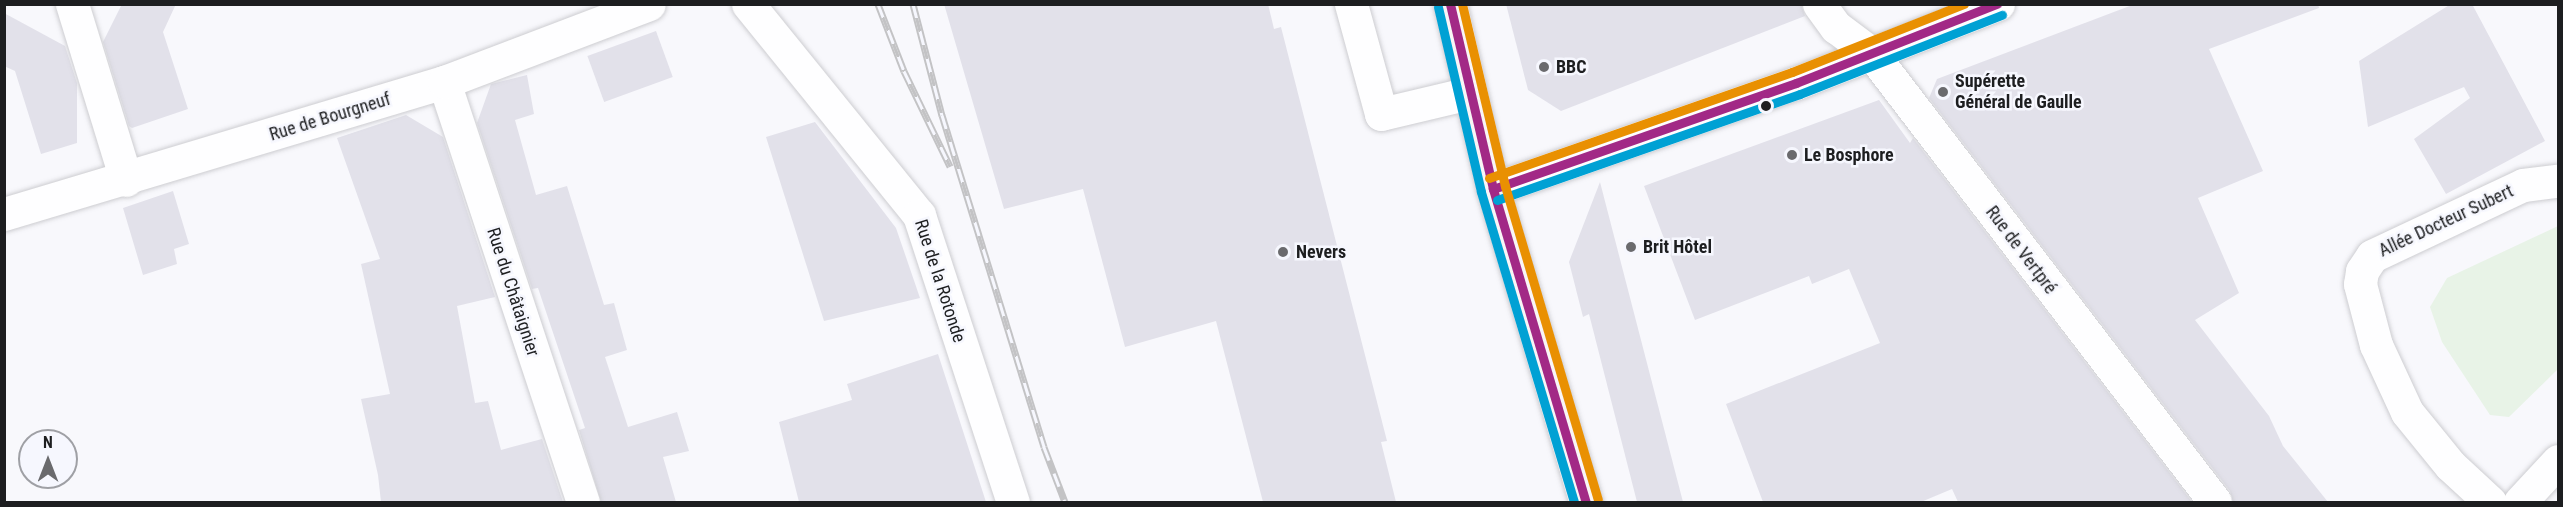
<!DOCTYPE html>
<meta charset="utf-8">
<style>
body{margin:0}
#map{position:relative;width:2563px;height:507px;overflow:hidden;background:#f8f8fc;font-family:"Roboto Condensed",sans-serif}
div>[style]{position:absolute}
.green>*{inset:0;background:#e8f3e7}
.building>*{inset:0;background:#e2e1ea;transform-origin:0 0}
.roads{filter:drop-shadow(0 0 2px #cdcdd1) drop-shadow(0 0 2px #cdcdd1)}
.minor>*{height:33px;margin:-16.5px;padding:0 16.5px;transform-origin:16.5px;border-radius:16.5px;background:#fefeff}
.tertiary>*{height:33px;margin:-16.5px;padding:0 16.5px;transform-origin:16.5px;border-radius:16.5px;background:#fefeff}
.secondary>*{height:33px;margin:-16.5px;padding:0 16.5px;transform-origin:16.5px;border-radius:16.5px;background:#f9f5f6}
.rail>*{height:7px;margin-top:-3.5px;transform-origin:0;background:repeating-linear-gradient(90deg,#f6f7fe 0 14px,#c3c3c5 0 28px);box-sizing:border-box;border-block:2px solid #c3c3c5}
.bus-1>*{height:9px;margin:-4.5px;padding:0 4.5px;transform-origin:4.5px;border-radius:4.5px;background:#a22986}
.bus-2>*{height:9px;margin:-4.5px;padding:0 4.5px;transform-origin:4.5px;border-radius:4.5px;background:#00a1d4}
.bus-3>*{height:9px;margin:-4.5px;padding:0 4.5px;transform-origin:4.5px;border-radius:4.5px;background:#e99002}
.dots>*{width:16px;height:16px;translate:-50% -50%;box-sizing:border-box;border:3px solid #f6f7fe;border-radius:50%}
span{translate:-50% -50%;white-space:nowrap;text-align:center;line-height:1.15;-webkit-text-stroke:5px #f6f7fe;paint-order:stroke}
.poi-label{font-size:18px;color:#1d1e20;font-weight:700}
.left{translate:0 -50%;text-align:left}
.street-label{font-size:18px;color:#1d1e20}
.frame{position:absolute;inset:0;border:6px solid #1d1e20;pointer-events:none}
.north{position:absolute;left:18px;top:429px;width:60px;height:60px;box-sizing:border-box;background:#f6f7fe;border:2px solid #9fa0a5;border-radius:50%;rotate:0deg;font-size:16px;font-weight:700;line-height:24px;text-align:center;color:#1d1e20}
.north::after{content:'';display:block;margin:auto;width:21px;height:27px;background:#6a6a6d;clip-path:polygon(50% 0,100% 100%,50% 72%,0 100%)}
</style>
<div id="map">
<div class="green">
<div style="clip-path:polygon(2558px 226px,2558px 369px,2509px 417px,2490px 415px,2442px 342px,2430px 307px,2447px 278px)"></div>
</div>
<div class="building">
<div style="clip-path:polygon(122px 4px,176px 4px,163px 32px,188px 109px,132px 128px,129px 126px,103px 42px)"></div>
<div style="clip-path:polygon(944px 4px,1268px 4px,1274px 29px,1281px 27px,1387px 441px,1381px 442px,1396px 502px,1263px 502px,1216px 321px,1125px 347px,1083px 189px,1004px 209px)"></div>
<div style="clip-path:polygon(1506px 4px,1801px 4px,1805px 16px,1561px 111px,1528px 90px)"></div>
<div style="clip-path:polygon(2135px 4px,2318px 4px,2319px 8px,2209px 49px,2263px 171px,2198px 198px,2239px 293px,2195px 320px,2269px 416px,2283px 446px,2328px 502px,2233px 502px,2230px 491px,1929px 98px,1937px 79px)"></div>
<div style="clip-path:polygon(2451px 4px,2472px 4px,2545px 141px,2446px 194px,2414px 139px,2470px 98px,2464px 87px,2368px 127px,2359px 61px)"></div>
<div style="clip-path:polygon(4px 13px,65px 46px,77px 83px,77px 143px,41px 154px,15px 71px,4px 66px)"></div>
<div style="left:656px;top:31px;width:49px;height:73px;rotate:70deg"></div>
<div style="clip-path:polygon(527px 75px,534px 114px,515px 120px,536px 195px,567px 186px,604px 305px,614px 303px,627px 350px,605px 357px,628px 427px,677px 412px,689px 451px,663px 457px,676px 502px,601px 502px,579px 430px,585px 428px,538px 288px,532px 289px,477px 123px,491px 84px)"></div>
<div style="clip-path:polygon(1879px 100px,1910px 143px,1913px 138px,2192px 502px,1958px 502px,1952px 489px,1921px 502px,1763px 502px,1726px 404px,1880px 343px,1849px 269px,1812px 284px,1809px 276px,1695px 320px,1644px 186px)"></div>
<div style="clip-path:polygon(406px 115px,443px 137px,495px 297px,457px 306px,475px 403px,488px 401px,501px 450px,542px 439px,563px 502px,381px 502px,378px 475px,361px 399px,390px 394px,361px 264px,380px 259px,337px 138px)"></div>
<div style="clip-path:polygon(815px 122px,896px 228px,920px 298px,824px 321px,766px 137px)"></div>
<div style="clip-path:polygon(1600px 182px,1683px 502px,1637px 502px,1589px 314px,1583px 317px,1569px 262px)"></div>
<div style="clip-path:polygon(173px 191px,189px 244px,174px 249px,177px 264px,143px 275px,123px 208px)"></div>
<div style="clip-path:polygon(938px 354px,986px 502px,799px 502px,779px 422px,852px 400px,847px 384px)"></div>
</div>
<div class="roads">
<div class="minor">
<div style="left:72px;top:4px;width:184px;rotate:72.9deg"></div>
<div style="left:748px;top:4px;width:272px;rotate:51deg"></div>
<div style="left:919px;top:215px;width:302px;rotate:71.9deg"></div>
<div style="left:1351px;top:4px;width:114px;rotate:74.7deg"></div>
<div style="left:1381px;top:114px;width:91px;rotate:-13.3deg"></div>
<div style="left:1819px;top:4px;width:29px;rotate:54deg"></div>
<div style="left:1836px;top:27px;width:45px;rotate:36.9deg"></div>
<div style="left:1872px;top:54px;width:564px;rotate:52.56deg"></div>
<div style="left:444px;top:82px;width:442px;rotate:71.7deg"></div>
<div style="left:4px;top:214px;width:459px;rotate:-16.7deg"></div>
<div style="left:444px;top:82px;width:219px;rotate:-20.8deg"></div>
<div style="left:2490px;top:502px;width:54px;rotate:-137.2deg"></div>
<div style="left:2450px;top:465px;width:68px;rotate:-129.1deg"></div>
<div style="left:2407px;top:412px;width:74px;rotate:-114.8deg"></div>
<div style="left:2376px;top:345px;width:63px;rotate:-104.7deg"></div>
<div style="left:2360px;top:284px;width:13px;rotate:-81deg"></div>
<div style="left:2362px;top:271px;width:18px;rotate:-56deg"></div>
<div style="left:2372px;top:256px;width:167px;rotate:-25.2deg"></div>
<div style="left:2523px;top:185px;width:35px;rotate:-7deg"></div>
<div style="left:2520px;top:502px;width:56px;rotate:-47.2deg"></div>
</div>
<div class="tertiary">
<div style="left:1493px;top:189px;width:321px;rotate:-19.3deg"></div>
<div style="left:1796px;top:83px;width:217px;rotate:-21.4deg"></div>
</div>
<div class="secondary">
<div style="left:1450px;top:4px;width:190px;rotate:76.9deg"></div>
<div style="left:1493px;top:189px;width:327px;rotate:73.5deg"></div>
</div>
</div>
<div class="rail">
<div style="left:878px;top:4px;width:72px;rotate:68.8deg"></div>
<div style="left:904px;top:71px;width:106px;rotate:64.2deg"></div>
<div style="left:913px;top:4px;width:115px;rotate:75.4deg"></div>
<div style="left:942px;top:115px;width:347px;rotate:72.9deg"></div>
<div style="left:1044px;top:447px;width:59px;rotate:69.1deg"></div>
</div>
<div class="bus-1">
<div style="left:1450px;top:4px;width:190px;rotate:76.9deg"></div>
<div style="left:1493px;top:189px;width:327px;rotate:73.5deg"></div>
<div style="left:1493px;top:189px;width:321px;rotate:-19.3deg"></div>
<div style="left:1796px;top:83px;width:216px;rotate:-21.5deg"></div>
</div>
<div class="bus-2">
<div style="left:1438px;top:7px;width:190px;rotate:76.9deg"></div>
<div style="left:1481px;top:192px;width:324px;rotate:73.3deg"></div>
<div style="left:1497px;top:200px;width:321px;rotate:-19.3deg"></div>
<div style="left:1800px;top:94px;width:217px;rotate:-21.4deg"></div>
</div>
<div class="bus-3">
<div style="left:1462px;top:4px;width:187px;rotate:76.7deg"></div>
<div style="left:1505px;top:186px;width:327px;rotate:73.5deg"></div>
<div style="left:1489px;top:178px;width:321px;rotate:-19.3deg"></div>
<div style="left:1792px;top:72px;width:185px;rotate:-21.6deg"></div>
</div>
<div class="dots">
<div style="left:1544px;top:67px;background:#6a6a6d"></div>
<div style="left:1943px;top:92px;background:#6a6a6d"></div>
<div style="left:1766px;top:106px;background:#1d1e20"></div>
<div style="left:1792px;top:155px;background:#6a6a6d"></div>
<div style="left:1631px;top:247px;background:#6a6a6d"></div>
<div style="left:1283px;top:252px;background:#6a6a6d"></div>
</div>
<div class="poi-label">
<span class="left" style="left:1556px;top:67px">BBC</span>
<span class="left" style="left:1955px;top:92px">Supérette<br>Général de Gaulle</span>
<span class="left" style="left:1804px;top:155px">Le Bosphore</span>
<span class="left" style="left:1643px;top:247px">Brit Hôtel</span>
<span class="left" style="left:1296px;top:252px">Nevers</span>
</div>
<div class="street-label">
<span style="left:330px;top:117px;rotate:-17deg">Rue de Bourgneuf</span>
<span style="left:2446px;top:221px;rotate:-25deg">Allée Docteur Subert</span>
<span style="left:2021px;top:250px;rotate:53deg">Rue de Vertpré</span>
<span style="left:940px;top:281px;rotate:72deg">Rue de la Rotonde</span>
<span style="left:513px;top:292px;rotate:72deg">Rue du Châtaignier</span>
</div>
<div class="frame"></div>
<div class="north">N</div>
</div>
